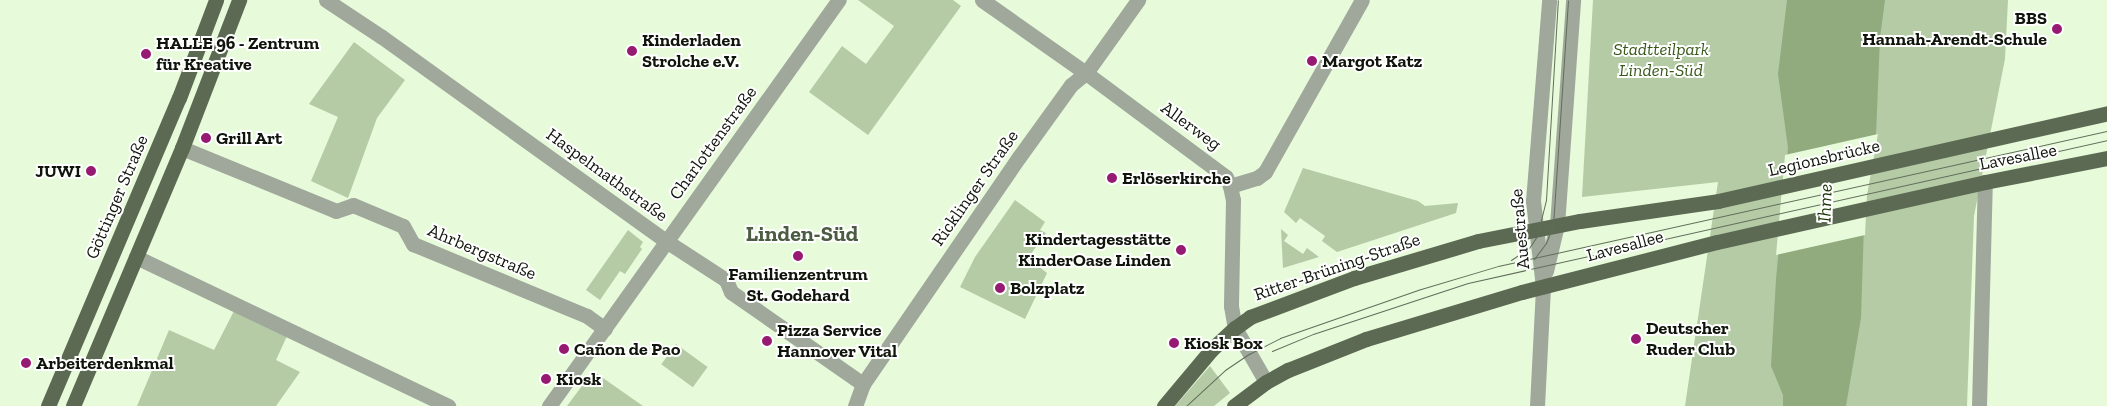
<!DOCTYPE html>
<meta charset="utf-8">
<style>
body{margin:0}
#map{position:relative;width:2107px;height:406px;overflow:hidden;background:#e7fada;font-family:"Zilla Slab",serif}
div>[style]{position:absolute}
.green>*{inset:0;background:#b4cba6;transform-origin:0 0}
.water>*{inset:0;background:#91ab7f}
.pier>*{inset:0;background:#e7fada}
.minor>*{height:15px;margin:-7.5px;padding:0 7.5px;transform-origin:7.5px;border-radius:7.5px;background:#a0a89b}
.major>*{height:15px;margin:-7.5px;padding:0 7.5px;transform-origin:7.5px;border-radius:7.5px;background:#5c6a53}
.tram>*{height:1px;margin:-0.5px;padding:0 0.5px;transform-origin:0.5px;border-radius:0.5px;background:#626d5a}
.dots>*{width:14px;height:14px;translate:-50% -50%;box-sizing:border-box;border:2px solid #fff;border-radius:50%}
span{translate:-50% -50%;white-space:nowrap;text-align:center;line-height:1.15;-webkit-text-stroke:4px #fff;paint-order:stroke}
.poi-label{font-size:18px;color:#0f150a;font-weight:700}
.right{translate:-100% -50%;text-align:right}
.left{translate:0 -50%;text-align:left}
.park-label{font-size:18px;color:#38591a;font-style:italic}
.street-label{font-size:18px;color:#0f150a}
.water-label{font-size:19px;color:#1a3302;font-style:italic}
.district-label{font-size:22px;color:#4c5c42;font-weight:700}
</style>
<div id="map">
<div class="green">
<div style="clip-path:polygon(858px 0,953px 0,961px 6px,868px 135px,809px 92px,842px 46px,866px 64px,894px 26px)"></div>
<div style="clip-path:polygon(1593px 0,2008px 0,2005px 59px,1974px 216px,1967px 406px,1685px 406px,1718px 182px,1582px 197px)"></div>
<div style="clip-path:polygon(354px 42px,405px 80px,377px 118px,348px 198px,311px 181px,338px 117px,309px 104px)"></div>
<div style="clip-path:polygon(1303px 168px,1418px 201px,1425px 206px,1458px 203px,1456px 213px,1337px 252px,1322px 241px,1325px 236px,1300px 218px,1296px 223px,1284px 212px)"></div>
<div style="clip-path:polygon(1015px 200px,1045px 222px,1040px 230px,1046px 233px,1028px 258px,1047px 273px,1025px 319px,960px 287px,975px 257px)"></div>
<div style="clip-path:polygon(1281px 229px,1288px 235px,1284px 241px,1303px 254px,1307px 248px,1319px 257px,1283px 268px)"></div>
<div style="clip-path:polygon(628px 230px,643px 242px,640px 247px,642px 249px,625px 274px,620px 271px,600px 300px,586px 290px)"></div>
<div style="clip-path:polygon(234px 311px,287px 336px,276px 360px,300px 372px,276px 406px,137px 406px,169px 330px,214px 350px)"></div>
<div style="left:676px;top:344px;width:39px;height:25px;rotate:36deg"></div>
<div style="clip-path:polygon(1210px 366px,1230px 393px,1214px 406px,1175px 406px)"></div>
<div style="clip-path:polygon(593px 371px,643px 406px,567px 406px)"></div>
</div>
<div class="water">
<div style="clip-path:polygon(1787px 0,1885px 0,1880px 38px,1876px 135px,1865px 195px,1861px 318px,1846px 406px,1783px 406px,1783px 395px,1771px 366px,1776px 279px,1788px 148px,1778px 74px)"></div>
</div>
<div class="pier">
<div style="clip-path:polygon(1878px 134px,1867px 195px,1865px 235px,1776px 255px,1785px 155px)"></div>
</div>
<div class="minor">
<div style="left:326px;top:0;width:67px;rotate:33.5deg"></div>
<div style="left:382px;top:37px;width:350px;rotate:35.7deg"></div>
<div style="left:666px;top:241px;width:72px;rotate:33deg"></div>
<div style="left:726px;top:280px;width:13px;rotate:67deg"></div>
<div style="left:731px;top:292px;width:161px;rotate:34.9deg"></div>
<div style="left:982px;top:0;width:127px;rotate:35.1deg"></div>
<div style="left:1086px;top:73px;width:174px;rotate:36.6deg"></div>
<div style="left:1226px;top:177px;width:10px;rotate:66deg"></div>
<div style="left:1230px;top:186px;width:14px;rotate:78deg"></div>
<div style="left:1233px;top:200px;width:106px;rotate:91.1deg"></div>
<div style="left:1231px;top:306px;width:22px;rotate:80deg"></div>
<div style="left:1235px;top:328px;width:62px;rotate:60.1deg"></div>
<div style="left:182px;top:148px;width:166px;rotate:22.2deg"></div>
<div style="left:336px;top:211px;width:18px;rotate:-19deg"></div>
<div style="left:353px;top:205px;width:54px;rotate:22.8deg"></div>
<div style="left:403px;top:226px;width:21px;rotate:61deg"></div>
<div style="left:413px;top:244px;width:188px;rotate:22.5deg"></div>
<div style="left:587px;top:316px;width:22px;rotate:36deg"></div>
<div style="left:1230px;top:186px;width:28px;rotate:-17deg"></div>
<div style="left:1257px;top:178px;width:10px;rotate:-37deg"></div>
<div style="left:1265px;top:172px;width:197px;rotate:-60.6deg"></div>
<div style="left:136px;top:257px;width:346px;rotate:25.5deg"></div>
<div style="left:1546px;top:271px;width:47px;rotate:-76.6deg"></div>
<div style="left:1557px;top:225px;width:226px;rotate:-85.9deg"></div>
<div style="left:549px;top:406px;width:499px;rotate:-54.5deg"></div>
<div style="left:855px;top:406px;width:23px;rotate:-70deg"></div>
<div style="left:863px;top:384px;width:275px;rotate:-55.5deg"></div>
<div style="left:1019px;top:157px;width:89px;rotate:-54.2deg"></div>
<div style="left:1071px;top:85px;width:19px;rotate:-39deg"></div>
<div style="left:1086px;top:73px;width:90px;rotate:-54.5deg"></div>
<div style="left:1537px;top:406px;width:119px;rotate:-87.1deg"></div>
<div style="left:1543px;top:287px;width:87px;rotate:-96.6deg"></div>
<div style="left:1533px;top:201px;width:202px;rotate:-85.4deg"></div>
<div style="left:1979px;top:406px;width:224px;rotate:-88.5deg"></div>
</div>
<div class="major">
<div style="left:48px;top:406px;width:335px;rotate:-67deg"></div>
<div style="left:179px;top:98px;width:105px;rotate:-69.3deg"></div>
<div style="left:73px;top:406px;width:280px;rotate:-67.1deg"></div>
<div style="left:182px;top:148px;width:159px;rotate:-68.9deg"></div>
<div style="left:1164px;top:406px;width:73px;rotate:-50deg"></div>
<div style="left:1211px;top:350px;width:33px;rotate:-43deg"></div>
<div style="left:1235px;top:328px;width:19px;rotate:-36deg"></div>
<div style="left:1250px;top:317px;width:111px;rotate:-20.6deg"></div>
<div style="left:1354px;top:278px;width:129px;rotate:-16.6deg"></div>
<div style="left:1478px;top:241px;width:104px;rotate:-11.1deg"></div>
<div style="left:1580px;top:221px;width:139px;rotate:-8.2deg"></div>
<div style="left:1718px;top:201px;width:399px;rotate:-12.7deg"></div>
<div style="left:1234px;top:406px;width:40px;rotate:-37deg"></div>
<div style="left:1266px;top:382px;width:25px;rotate:-29deg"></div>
<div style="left:1288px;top:370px;width:84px;rotate:-21.7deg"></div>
<div style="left:1366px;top:339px;width:163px;rotate:-16.8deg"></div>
<div style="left:1522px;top:292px;width:201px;rotate:-14.4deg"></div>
<div style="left:1717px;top:242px;width:275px;rotate:-12.6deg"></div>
<div style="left:1985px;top:182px;width:124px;rotate:-11.1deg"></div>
</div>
<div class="tram">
<div style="left:1534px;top:259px;width:20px;rotate:-53deg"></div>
<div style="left:1546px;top:243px;width:18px;rotate:-68deg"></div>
<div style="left:1553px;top:226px;width:226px;rotate:-86.2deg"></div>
<div style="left:1511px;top:260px;width:22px;rotate:-34deg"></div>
<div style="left:1529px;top:248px;width:14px;rotate:-56deg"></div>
<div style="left:1537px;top:236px;width:37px;rotate:-76deg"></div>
<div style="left:1546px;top:200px;width:200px;rotate:-86.6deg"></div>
<div style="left:1272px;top:351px;width:44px;rotate:-22.5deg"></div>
<div style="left:1313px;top:334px;width:163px;rotate:-18.2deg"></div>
<div style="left:1468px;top:283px;width:655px;rotate:-12.61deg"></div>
<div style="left:1186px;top:406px;width:53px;rotate:-42.7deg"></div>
<div style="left:1225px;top:370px;width:29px;rotate:-34deg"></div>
<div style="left:1249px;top:354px;width:35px;rotate:-27deg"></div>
<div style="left:1280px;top:338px;width:149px;rotate:-19.2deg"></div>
<div style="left:1421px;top:289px;width:80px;rotate:-16.6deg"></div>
<div style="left:1498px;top:266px;width:624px;rotate:-12.5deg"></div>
</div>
<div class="dots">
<div style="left:2057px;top:29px;background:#961972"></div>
<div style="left:632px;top:51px;background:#961972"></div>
<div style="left:146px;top:54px;background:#961972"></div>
<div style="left:1312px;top:61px;background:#961972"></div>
<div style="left:206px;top:138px;background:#961972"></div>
<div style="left:91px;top:171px;background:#961972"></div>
<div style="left:1112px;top:178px;background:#961972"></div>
<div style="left:1181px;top:250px;background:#961972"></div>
<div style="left:798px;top:256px;background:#961972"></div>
<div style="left:1000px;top:288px;background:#961972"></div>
<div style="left:1636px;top:339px;background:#961972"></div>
<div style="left:767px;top:341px;background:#961972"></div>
<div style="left:1174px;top:343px;background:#961972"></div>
<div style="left:564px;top:349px;background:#961972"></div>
<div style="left:26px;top:363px;background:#961972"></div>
<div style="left:546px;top:379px;background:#961972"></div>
</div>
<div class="poi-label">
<span class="right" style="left:2047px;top:29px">BBS<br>Hannah-Arendt-Schule</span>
<span class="left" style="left:642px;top:51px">Kinderladen<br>Strolche e.V.</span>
<span class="left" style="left:156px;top:54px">HALLE 96 - Zentrum<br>für Kreative</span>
<span class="left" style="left:1322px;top:61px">Margot Katz</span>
<span class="left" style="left:216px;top:138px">Grill Art</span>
<span class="right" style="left:81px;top:171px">JUWI</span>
<span class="left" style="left:1122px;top:178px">Erlöserkirche</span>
<span class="right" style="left:1171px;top:250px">Kindertagesstätte<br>KinderOase Linden</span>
<span style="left:798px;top:285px">Familienzentrum<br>St. Godehard</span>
<span class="left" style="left:1010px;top:288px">Bolzplatz</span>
<span class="left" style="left:1646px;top:339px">Deutscher<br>Ruder Club</span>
<span class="left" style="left:777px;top:341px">Pizza Service<br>Hannover Vital</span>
<span class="left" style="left:1184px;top:343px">Kiosk Box</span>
<span class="left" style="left:574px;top:349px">Cañon de Pao</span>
<span class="left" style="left:36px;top:363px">Arbeiterdenkmal</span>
<span class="left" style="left:556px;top:379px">Kiosk</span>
</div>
<div class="park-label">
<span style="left:1661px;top:60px">Stadtteilpark<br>Linden-Süd</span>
</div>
<div class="street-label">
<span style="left:1191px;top:126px;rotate:36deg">Allerweg</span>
<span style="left:713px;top:143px;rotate:-54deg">Charlottenstraße</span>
<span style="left:2018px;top:157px;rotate:-11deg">Lavesallee</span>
<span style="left:1824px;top:158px;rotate:-13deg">Legionsbrücke</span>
<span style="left:607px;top:175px;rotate:36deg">Haspelmathstraße</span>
<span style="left:975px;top:188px;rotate:-55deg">Ricklinger Straße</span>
<span style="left:117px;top:197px;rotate:-67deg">Göttinger Straße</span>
<span style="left:1520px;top:229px;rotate:-95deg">Auestraße</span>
<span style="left:1625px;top:246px;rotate:-15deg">Lavesallee</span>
<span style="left:482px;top:252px;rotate:23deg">Ahrbergstraße</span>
<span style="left:1337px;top:267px;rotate:-19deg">Ritter-Brüning-Straße</span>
</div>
<div class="water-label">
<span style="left:1825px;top:203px;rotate:-88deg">Ihme</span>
</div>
<div class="district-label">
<span style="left:802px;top:234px">Linden-Süd</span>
</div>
</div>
